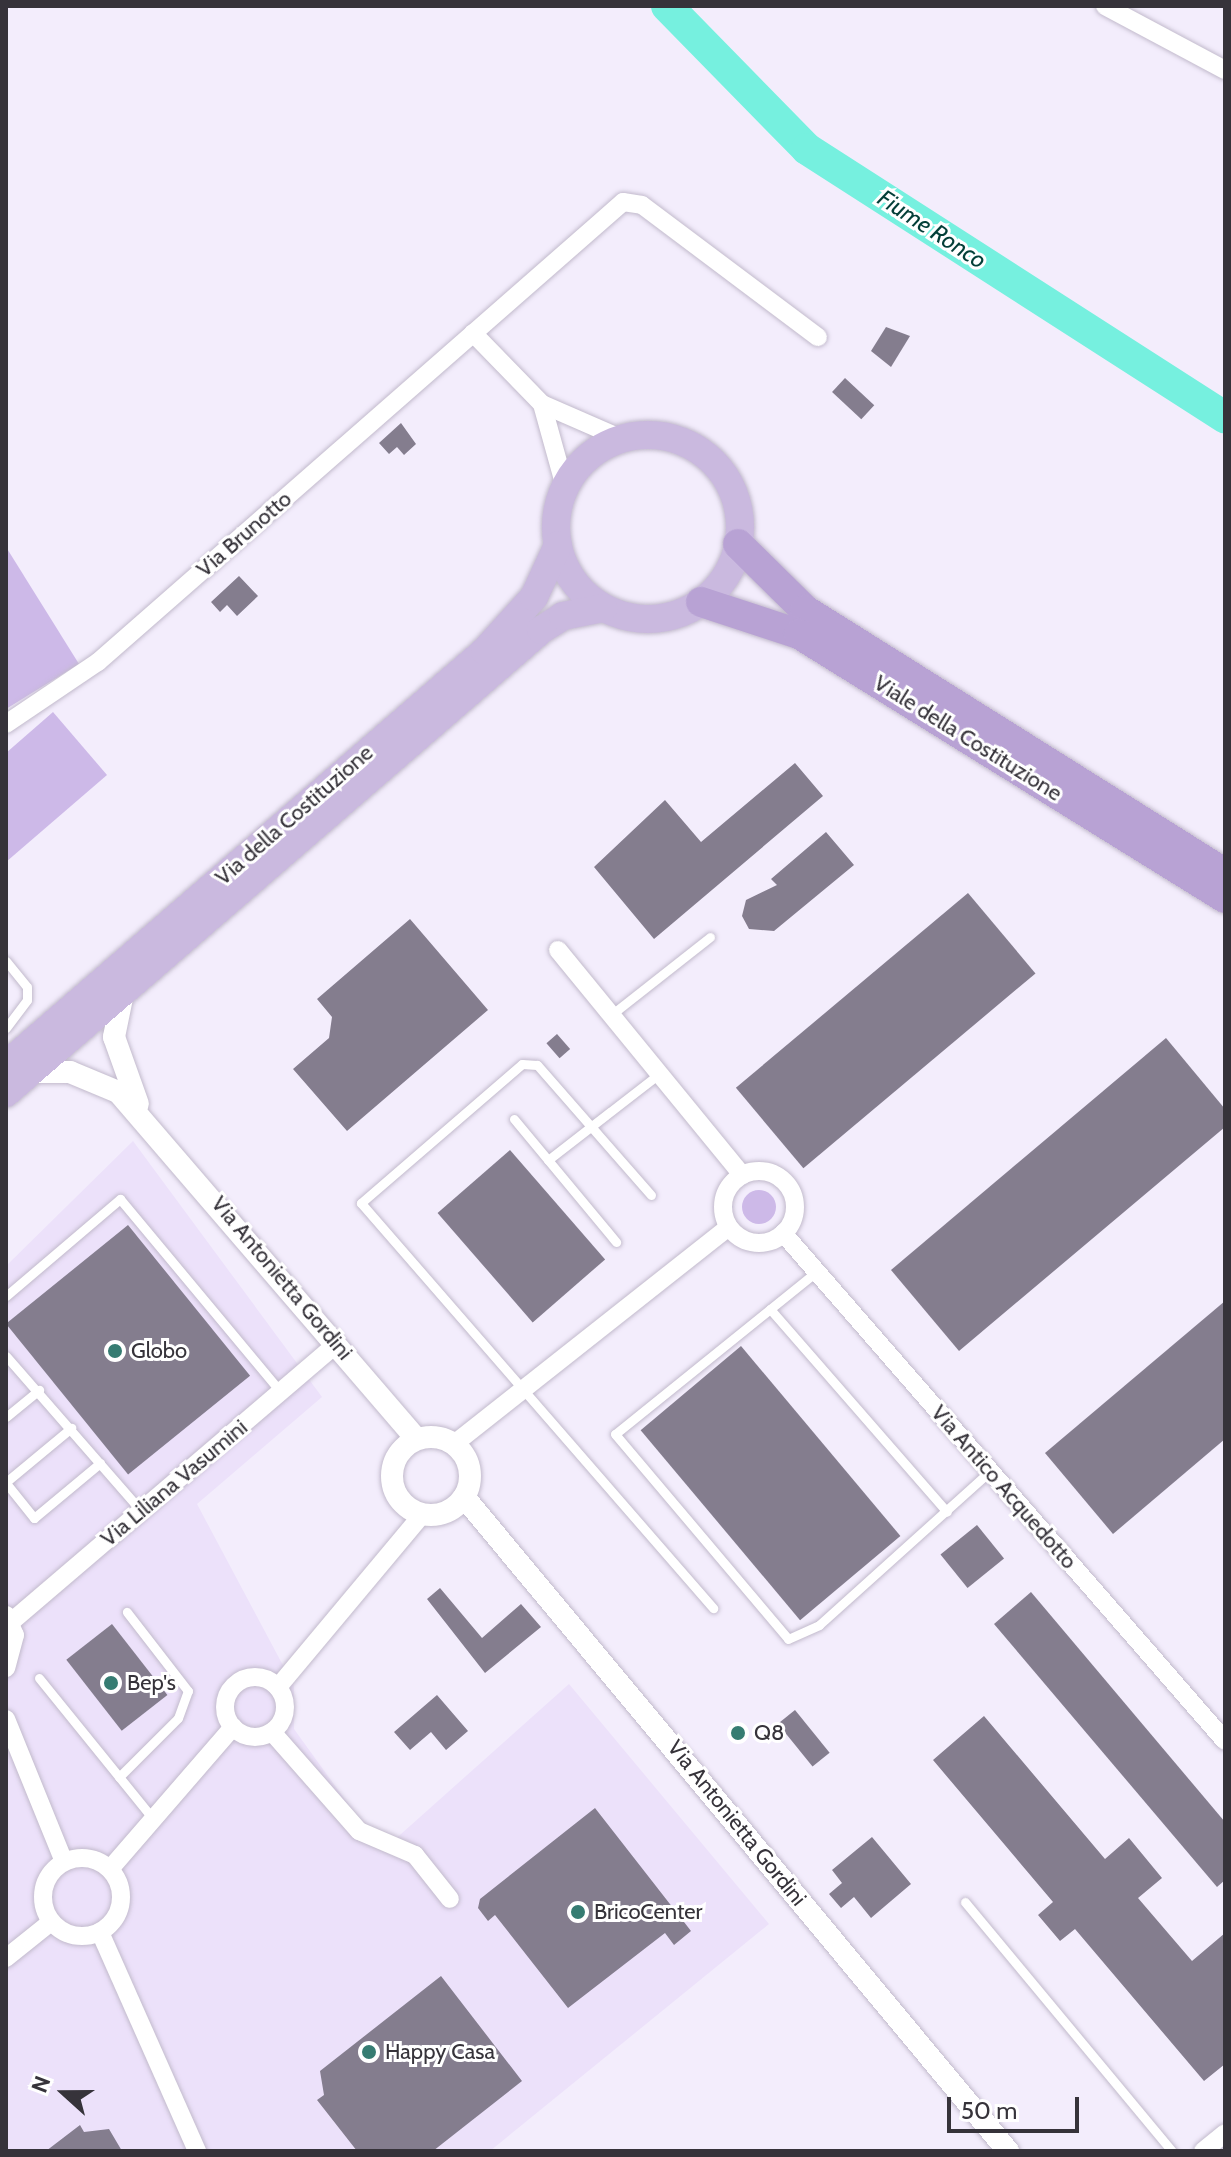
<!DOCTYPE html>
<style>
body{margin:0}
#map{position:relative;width:1231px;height:2157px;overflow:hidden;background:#f3edfc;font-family:Cabin,sans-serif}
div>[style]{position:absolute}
.built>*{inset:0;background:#ece1fa}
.green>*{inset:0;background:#cdb9e8}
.round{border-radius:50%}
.river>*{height:32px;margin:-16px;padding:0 16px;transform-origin:16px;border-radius:16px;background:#76f0df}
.building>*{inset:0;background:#847d8e;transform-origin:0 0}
.roads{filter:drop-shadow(0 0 2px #c2bacc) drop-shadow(0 0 2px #c2bacc)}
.service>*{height:9px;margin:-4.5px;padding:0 4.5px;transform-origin:4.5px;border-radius:4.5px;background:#fff}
.minor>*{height:18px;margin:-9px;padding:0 9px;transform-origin:9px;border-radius:9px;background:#fff}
.minor>.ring{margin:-9px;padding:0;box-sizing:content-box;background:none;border:18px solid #fff;border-radius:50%}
.tertiary>*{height:22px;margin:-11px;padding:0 11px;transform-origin:11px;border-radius:11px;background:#fff}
.tertiary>.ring{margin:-11px;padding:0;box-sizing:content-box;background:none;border:22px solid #fff;border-radius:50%}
.primary>*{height:28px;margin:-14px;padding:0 14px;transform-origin:14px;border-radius:14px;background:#cab9df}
.primary>.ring{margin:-14px;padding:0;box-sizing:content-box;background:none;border:28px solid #cab9df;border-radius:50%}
.trunk>*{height:30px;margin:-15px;padding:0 15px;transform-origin:15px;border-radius:15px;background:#b8a2d4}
.dots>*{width:22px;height:22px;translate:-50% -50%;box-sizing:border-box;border:4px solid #fff;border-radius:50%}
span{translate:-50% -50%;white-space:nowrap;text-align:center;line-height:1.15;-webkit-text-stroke:6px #fff;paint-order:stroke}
.street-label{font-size:22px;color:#36333a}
.poi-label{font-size:22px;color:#36333a}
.left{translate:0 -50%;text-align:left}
.water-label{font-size:24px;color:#033f38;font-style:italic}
.frame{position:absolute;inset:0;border:8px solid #36333a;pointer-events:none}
.north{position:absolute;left:24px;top:2053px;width:80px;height:80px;-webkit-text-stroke:6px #fff;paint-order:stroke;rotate:291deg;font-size:22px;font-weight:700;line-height:32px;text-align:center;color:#36333a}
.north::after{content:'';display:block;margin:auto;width:28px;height:36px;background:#36333a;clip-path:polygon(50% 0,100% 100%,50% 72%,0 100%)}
.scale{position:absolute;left:947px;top:2097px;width:132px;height:36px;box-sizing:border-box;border:4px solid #36333a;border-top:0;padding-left:10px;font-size:24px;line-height:28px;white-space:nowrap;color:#36333a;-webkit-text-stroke:6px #fff;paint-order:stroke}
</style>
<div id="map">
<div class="built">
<div style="clip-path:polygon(133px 1141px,322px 1397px,197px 1504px,294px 1686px,294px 1729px,382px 1851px,569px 1684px,769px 1924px,490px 2151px,6px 2151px,6px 1266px)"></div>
</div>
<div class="green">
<div style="clip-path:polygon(6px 547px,79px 664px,6px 709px)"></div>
<div style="clip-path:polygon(53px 712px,107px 775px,6px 862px,6px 753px)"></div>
<div class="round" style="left:742px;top:1190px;width:34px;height:34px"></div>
</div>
<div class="river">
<div style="left:667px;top:6px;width:200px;rotate:45.6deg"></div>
<div style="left:807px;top:149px;width:497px;rotate:32.7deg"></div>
</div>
<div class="building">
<div style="clip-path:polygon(886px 327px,910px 336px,891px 367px,871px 351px)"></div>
<div style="left:845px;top:378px;width:40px;height:19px;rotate:43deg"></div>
<div style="clip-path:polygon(401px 423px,416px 444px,404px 455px,397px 447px,389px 454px,379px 443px)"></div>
<div style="clip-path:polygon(239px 576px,258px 596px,237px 616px,227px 605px,220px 612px,211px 602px)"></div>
<div style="clip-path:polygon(795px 763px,823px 796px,654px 939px,594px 867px,665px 800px,701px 842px)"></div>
<div style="clip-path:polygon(826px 832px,854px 865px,774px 931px,749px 929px,742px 916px,746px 900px,777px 885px,771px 879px)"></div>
<div style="left:968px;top:893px;width:105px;height:303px;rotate:50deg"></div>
<div style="clip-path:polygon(410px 919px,488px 1010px,347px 1131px,293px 1069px,329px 1038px,332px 1017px,317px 999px)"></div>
<div style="left:557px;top:1034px;width:20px;height:14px;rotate:49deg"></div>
<div style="clip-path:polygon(1166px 1038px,1225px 1109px,1225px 1127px,959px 1351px,891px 1270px)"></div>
<div style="left:510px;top:1150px;width:145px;height:96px;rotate:49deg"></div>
<div style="left:128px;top:1225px;width:194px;height:157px;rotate:51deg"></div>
<div style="clip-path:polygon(1225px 1301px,1225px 1439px,1113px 1534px,1045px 1453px)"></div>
<div style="left:741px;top:1346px;width:248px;height:131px;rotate:50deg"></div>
<div style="left:977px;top:1525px;width:43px;height:47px;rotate:51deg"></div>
<div style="clip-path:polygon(440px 1588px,482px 1638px,521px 1604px,541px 1627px,485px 1673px,427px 1599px)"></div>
<div style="clip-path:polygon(1031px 1592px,1225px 1822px,1225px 1880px,1217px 1887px,994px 1624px)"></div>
<div style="left:112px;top:1624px;width:90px;height:58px;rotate:52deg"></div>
<div style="clip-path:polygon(437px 1695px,468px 1731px,446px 1750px,431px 1732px,410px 1750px,394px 1732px)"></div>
<div style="left:795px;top:1710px;width:55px;height:22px;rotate:51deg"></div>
<div style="clip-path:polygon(984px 1716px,1105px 1859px,1129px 1838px,1162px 1878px,1138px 1898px,1192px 1961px,1225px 1933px,1225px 2064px,1204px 2081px,1075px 1929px,1060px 1941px,1038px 1915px,1053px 1902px,933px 1760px)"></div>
<div style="clip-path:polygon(595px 1808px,691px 1931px,674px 1945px,665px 1933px,568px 2008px,495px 1915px,488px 1921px,478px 1908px,480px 1899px)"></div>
<div style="clip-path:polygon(872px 1837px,911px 1884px,871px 1918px,854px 1897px,841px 1908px,829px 1894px,842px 1883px,832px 1870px)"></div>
<div style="clip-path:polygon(441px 1976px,522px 2081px,433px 2151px,357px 2151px,317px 2100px,324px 2095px,320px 2071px)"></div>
<div style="clip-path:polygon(80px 2125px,84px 2132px,109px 2129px,122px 2151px,46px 2151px)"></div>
</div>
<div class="roads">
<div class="service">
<div style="left:6px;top:961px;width:33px;rotate:51deg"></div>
<div style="left:27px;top:987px;width:13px;rotate:90deg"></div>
<div style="left:27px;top:1000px;width:35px;rotate:127deg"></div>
<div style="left:611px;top:1015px;width:126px;rotate:-38.2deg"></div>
<div style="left:514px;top:1119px;width:160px;rotate:50.3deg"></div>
<div style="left:548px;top:1160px;width:140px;rotate:-37.8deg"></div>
<div style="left:651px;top:1195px;width:173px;rotate:-131.2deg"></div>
<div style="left:537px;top:1065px;width:15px;rotate:-176deg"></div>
<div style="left:522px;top:1064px;width:213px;rotate:139.2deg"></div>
<div style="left:361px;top:1203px;width:537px;rotate:49deg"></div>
<div style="left:816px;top:1272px;width:258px;rotate:141.1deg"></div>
<div style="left:615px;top:1434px;width:268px;rotate:49.8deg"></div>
<div style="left:788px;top:1639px;width:34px;rotate:-24deg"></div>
<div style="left:819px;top:1625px;width:230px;rotate:-42deg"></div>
<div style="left:6px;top:1296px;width:150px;rotate:-40.4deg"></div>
<div style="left:120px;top:1199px;width:251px;rotate:50.2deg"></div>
<div style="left:770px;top:1309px;width:269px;rotate:48.9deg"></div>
<div style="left:6px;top:1356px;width:206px;rotate:48.9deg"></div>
<div style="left:6px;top:1417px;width:43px;rotate:-39.3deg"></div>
<div style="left:6px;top:1482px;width:85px;rotate:-39.7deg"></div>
<div style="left:6px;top:1483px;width:45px;rotate:51.3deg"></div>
<div style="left:34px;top:1518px;width:86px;rotate:-39.8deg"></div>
<div style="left:39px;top:1678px;width:181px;rotate:51deg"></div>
<div style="left:119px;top:1777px;width:83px;rotate:-45deg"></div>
<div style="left:178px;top:1718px;width:29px;rotate:-70deg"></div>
<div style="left:188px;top:1691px;width:100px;rotate:-127.7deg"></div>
<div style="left:965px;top:1902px;width:324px;rotate:50.3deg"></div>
</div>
<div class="minor">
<div style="left:1105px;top:6px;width:136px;rotate:28.1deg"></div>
<div style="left:473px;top:333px;width:99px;rotate:45.8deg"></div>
<div style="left:542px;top:404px;width:87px;rotate:23.6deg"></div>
<div style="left:542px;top:404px;width:86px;rotate:74.5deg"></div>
<div style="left:6px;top:724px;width:111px;rotate:-34deg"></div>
<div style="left:98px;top:662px;width:698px;rotate:-41.22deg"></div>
<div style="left:623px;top:202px;width:19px;rotate:9deg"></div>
<div style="left:642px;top:205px;width:220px;rotate:36.9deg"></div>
<div style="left:558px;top:950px;width:291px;rotate:50.7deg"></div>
<div class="ring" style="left:723px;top:1171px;width:54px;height:54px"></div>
<div style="left:783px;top:1233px;width:673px;rotate:48.97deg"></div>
<div style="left:454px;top:1444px;width:350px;rotate:-38.3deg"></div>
<div style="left:6px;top:1615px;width:22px;rotate:66deg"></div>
<div style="left:15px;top:1635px;width:34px;rotate:105deg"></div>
<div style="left:11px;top:1622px;width:428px;rotate:-40.5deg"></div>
<div class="ring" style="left:225px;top:1677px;width:42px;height:42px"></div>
<div style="left:278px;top:1687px;width:224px;rotate:-50.1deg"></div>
<div style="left:6px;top:1719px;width:154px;rotate:67.9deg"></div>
<div style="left:272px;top:1732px;width:132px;rotate:48.7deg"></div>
<div style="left:359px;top:1831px;width:61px;rotate:23.2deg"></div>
<div style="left:415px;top:1855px;width:56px;rotate:51.5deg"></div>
<div class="ring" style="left:43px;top:1858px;width:60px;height:60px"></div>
<div style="left:110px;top:1869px;width:188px;rotate:-49.1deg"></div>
<div style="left:100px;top:1932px;width:240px;rotate:66.1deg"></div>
<div style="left:6px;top:1958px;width:58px;rotate:-38.7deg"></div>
<div style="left:1203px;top:2151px;width:28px;rotate:-39deg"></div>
</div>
<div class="tertiary">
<div style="left:123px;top:993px;width:45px;rotate:101.6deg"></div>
<div style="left:114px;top:1037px;width:71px;rotate:70.3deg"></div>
<div style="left:30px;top:1072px;width:40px"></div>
<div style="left:70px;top:1072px;width:52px;rotate:22.6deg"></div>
<div style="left:118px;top:1092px;width:454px;rotate:49.3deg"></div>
<div class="ring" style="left:392px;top:1437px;width:56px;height:56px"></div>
<div style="left:464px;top:1497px;width:851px;rotate:50.25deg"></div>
</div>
<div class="primary">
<div class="ring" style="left:556px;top:435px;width:156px;height:156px"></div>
<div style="left:6px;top:1065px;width:633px;rotate:-40.84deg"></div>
<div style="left:485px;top:651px;width:73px;rotate:-47.8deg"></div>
<div style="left:534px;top:597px;width:57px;rotate:-65.2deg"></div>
<div style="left:6px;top:1093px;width:708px;rotate:-40.87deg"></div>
<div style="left:541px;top:630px;width:26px;rotate:-32deg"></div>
<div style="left:563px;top:616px;width:41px;rotate:-11.3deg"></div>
</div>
<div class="trunk">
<div style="left:738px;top:544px;width:94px;rotate:44.6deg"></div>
<div style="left:805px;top:610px;width:496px;rotate:32.1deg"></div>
<div style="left:701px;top:602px;width:103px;rotate:18.1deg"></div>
<div style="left:799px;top:634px;width:501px;rotate:31.79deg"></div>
</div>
</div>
<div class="dots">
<div style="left:115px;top:1351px;background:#367c72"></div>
<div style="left:111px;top:1683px;background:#367c72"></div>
<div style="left:738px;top:1733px;background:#367c72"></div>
<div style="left:578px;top:1912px;background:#367c72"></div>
<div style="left:369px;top:2052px;background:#367c72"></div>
</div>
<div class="street-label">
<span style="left:244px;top:534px;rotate:-41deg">Via Brunotto</span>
<span style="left:968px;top:738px;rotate:32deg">Viale della Costituzione</span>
<span style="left:294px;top:815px;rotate:-41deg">Via della Costituzione</span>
<span style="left:282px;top:1278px;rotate:50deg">Via Antonietta Gordini</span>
<span style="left:174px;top:1483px;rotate:-40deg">Via Liliana Vasumini</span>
<span style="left:1004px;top:1487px;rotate:49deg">Via Antico Acquedotto</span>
<span style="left:737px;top:1823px;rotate:51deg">Via Antonietta Gordini</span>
</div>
<div class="poi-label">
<span class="left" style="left:131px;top:1351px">Globo</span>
<span class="left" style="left:127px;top:1683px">Bep's</span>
<span class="left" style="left:754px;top:1733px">Q8</span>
<span class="left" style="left:594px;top:1912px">BricoCenter</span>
<span class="left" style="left:385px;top:2052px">Happy Casa</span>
</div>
<div class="water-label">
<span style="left:932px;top:229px;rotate:33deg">Fiume Ronco</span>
</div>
<div class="frame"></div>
<div class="north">N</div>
<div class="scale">50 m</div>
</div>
